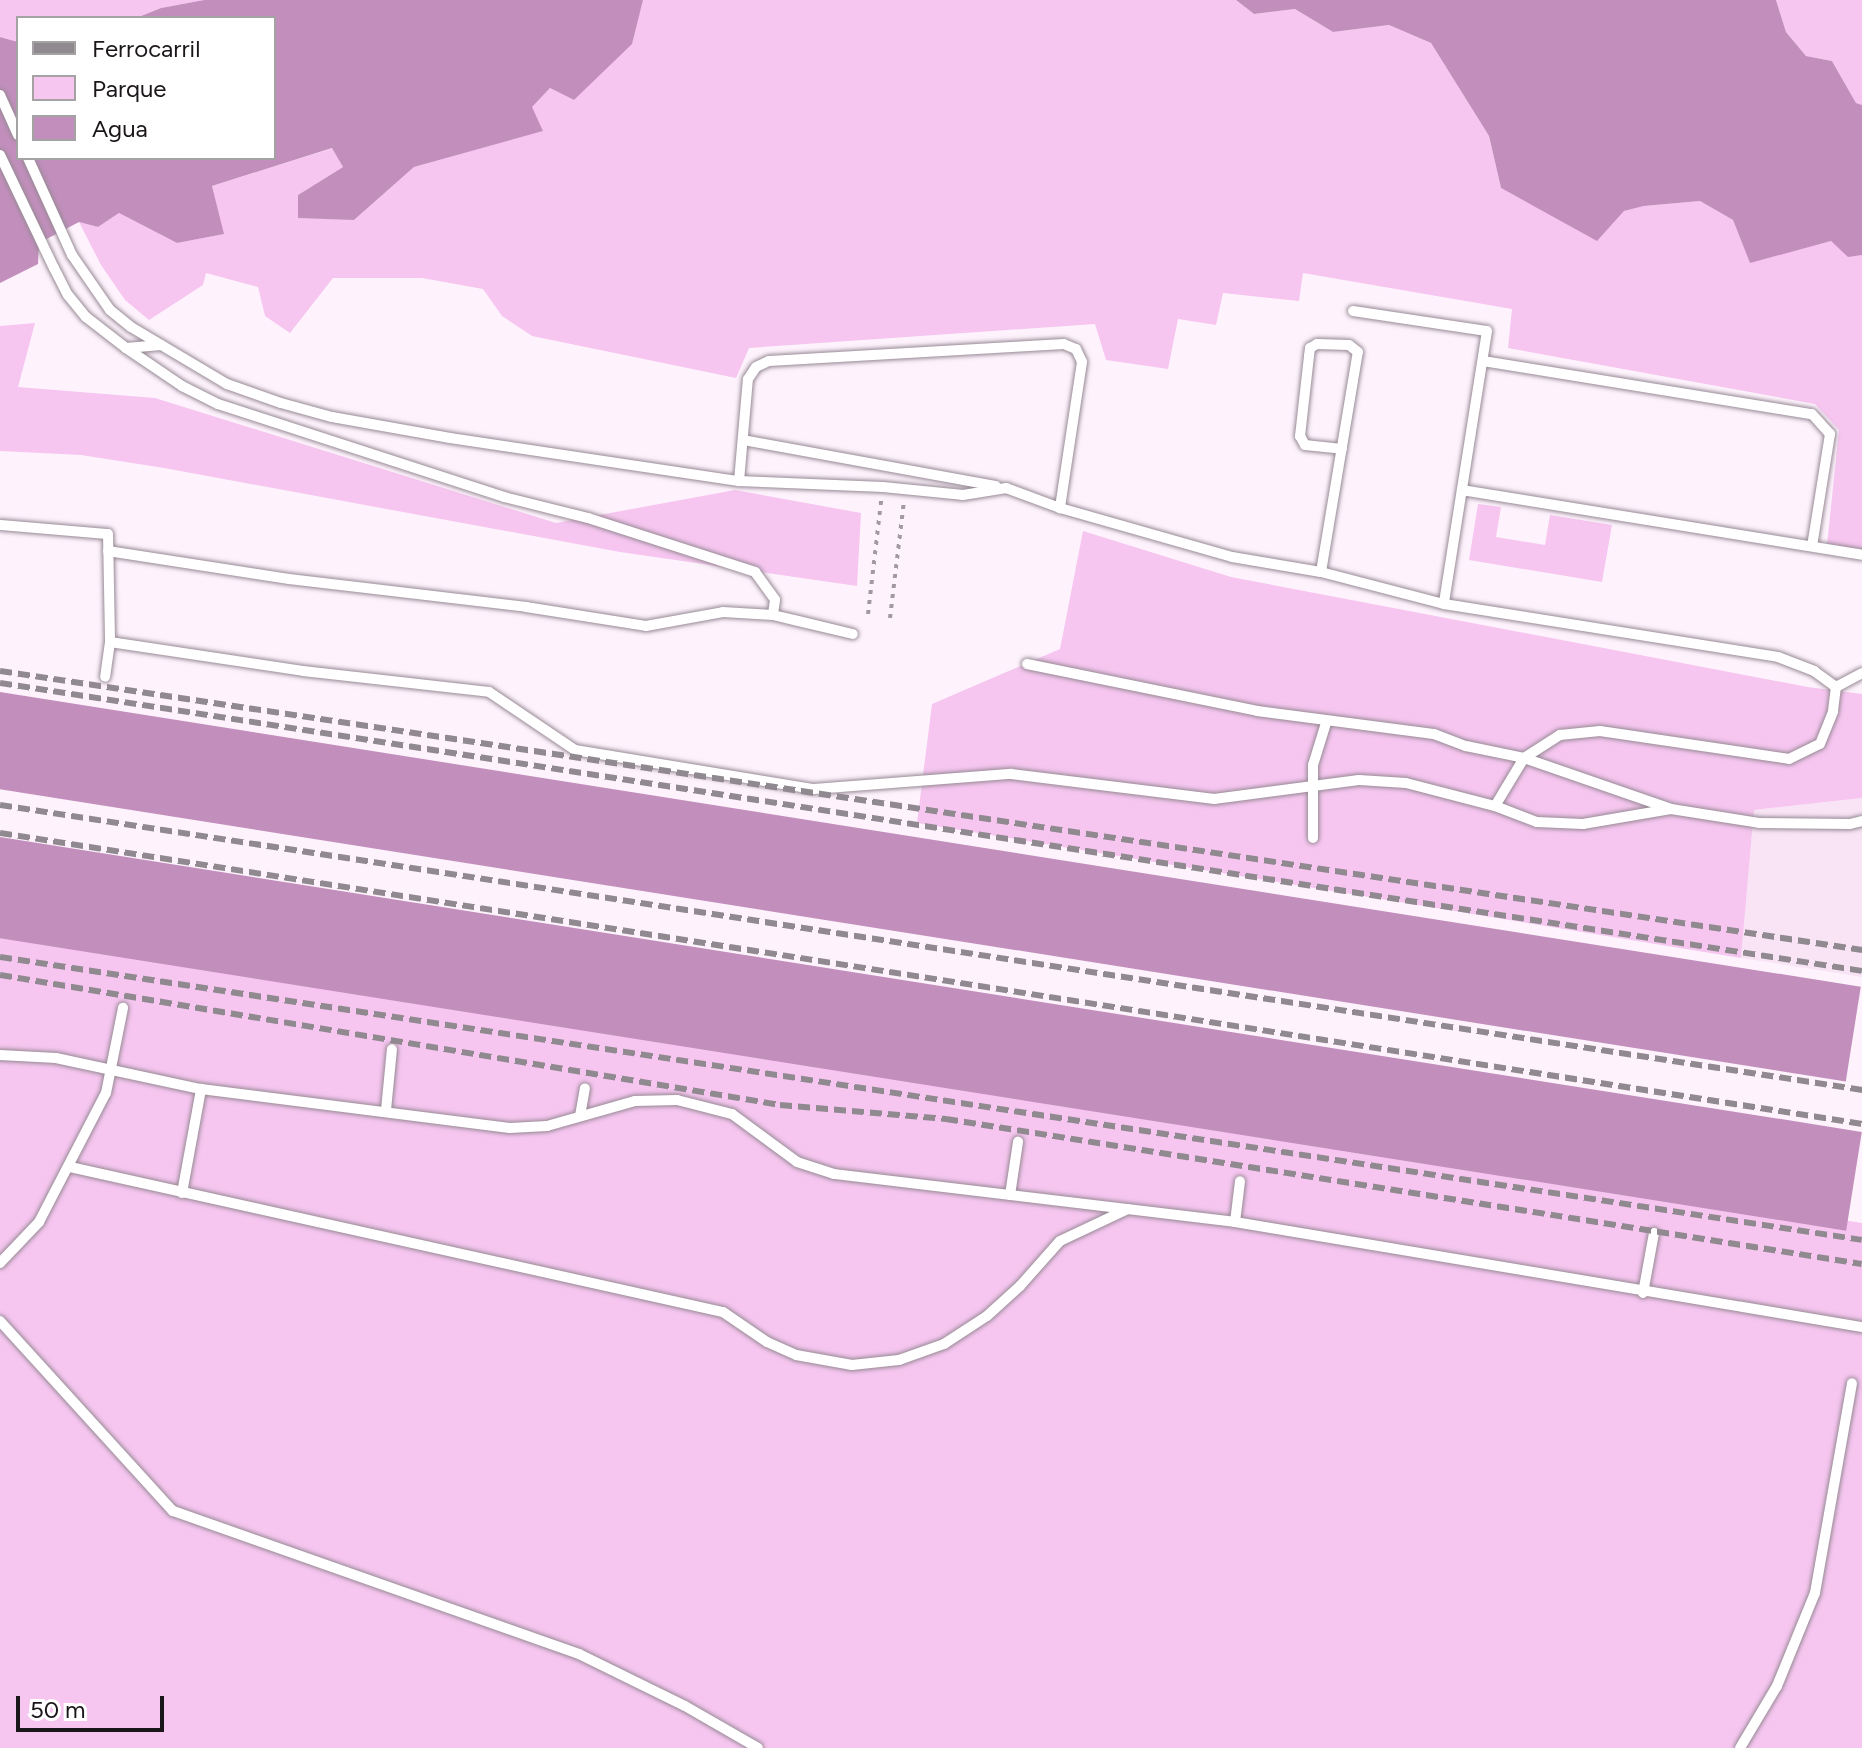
<!DOCTYPE html>
<style>
body{margin:0}
#map{position:relative;width:1862px;height:1748px;overflow:hidden;background:#fef3fd;font-family:Figtree,sans-serif}
div>[style]{position:absolute}
.built>*{inset:0;background:#f8e4f5}
.green>*{inset:0;background:#f6c6f0}
.water>*{inset:0;background:#c28fbc;transform-origin:0 0}
.path>*{height:4px;margin-top:-2px;transform-origin:0;background:repeating-linear-gradient(90deg,#a29aa1 0 4px,transparent 0 10px)}
.roads{filter:drop-shadow(0 0 2px #978a95) drop-shadow(0 0 2px #978a95)}
.lane>*{height:10px;margin:-5px;padding:0 5px;transform-origin:5px;border-radius:5px;background:#fff}
.rail>*{height:6px;margin-top:-3px;transform-origin:0;background:repeating-linear-gradient(90deg,#918990 0 12px,transparent 0 18px)}
span{translate:-50% -50%;white-space:nowrap;text-align:center;line-height:1.15;-webkit-text-stroke:6px #fff;paint-order:stroke}
.legend{position:absolute;left:16px;top:16px;width:260px;height:144px;box-sizing:border-box;background:#fff;border:2px solid #a4a2a3;margin:0;padding:10px 14px;list-style:none;font-size:24px;color:#1b161a}
.legend li{display:flex;align-items:center;gap:16px;height:40px}
.legend b{width:40px;border:2px solid #a4a2a3}
.scale{position:absolute;left:16px;top:1696px;width:148px;height:36px;box-sizing:border-box;border:4px solid #1b161a;border-top:0;padding-left:10px;font-size:24px;line-height:28px;white-space:nowrap;color:#1b161a;-webkit-text-stroke:6px #fff;paint-order:stroke}
</style>
<div id="map">
<div class="built">
<div style="clip-path:polygon(1862px 798px,1862px 977px,1741px 958px,1754px 810px)"></div>
</div>
<div class="green">
<div style="clip-path:polygon(0 0,204px 0,161px 8px,136px 18px,18px 18px,18px 42px,0 37px)"></div>
<div style="clip-path:polygon(643px 0,1236px 0,1254px 14px,1295px 9px,1333px 32px,1389px 25px,1431px 43px,1489px 136px,1501px 188px,1597px 240px,1624px 211px,1644px 206px,1700px 201px,1733px 220px,1750px 262px,1831px 241px,1848px 256px,1862px 255px,1862px 551px,1827px 545px,1839px 430px,1815px 404px,1508px 348px,1512px 309px,1303px 273px,1299px 301px,1223px 293px,1216px 325px,1178px 319px,1168px 369px,1106px 360px,1095px 324px,749px 348px,736px 378px,532px 336px,502px 316px,483px 289px,422px 278px,333px 278px,290px 333px,265px 316px,258px 287px,206px 273px,203px 285px,149px 320px,125px 300px,101px 265px,79px 222px,98px 227px,119px 213px,177px 243px,223px 234px,212px 186px,333px 148px,343px 167px,298px 195px,354px 220px,414px 167px,542px 131px,531px 107px,550px 88px,574px 100px,631px 44px)"></div>
<div style="clip-path:polygon(1776px 0,1862px 0,1862px 105px,1856px 103px,1832px 61px,1806px 56px,1786px 32px)"></div>
<div style="clip-path:polygon(35px 323px,18px 387px,155px 398px,556px 523px,735px 490px,861px 513px,857px 586px,620px 552px,164px 468px,81px 455px,0 451px,0 326px)"></div>
<div style="clip-path:polygon(1478px 504px,1501px 507px,1496px 537px,1545px 545px,1550px 515px,1612px 525px,1602px 582px,1469px 560px)"></div>
<div style="clip-path:polygon(1083px 531px,1231px 577px,1808px 687px,1862px 694px,1862px 798px,1754px 810px,1741px 958px,917px 823px,932px 704px,1060px 649px)"></div>
<div style="clip-path:polygon(0 937px,1862px 1223px,1862px 1748px,0 1748px)"></div>
</div>
<div class="water">
<div style="clip-path:polygon(204px 0,643px 0,632px 44px,574px 100px,550px 88px,532px 107px,543px 131px,414px 167px,354px 220px,298px 218px,298px 195px,343px 167px,332px 148px,212px 186px,224px 234px,177px 243px,119px 213px,98px 227px,79px 222px,39px 243px,38px 264px,0 283px,0 37px,18px 42px,18px 158px,274px 158px,274px 18px,136px 18px,161px 8px)"></div>
<div style="clip-path:polygon(1236px 0,1776px 0,1786px 32px,1806px 56px,1832px 61px,1856px 103px,1862px 105px,1862px 255px,1848px 257px,1831px 241px,1750px 263px,1733px 220px,1700px 201px,1644px 206px,1624px 211px,1597px 241px,1501px 188px,1489px 136px,1431px 43px,1389px 25px,1333px 32px,1295px 9px,1254px 14px)"></div>
<div style="left:0;top:692px;width:1884px;height:96px;rotate:9deg"></div>
<div style="left:0;top:837px;width:1885px;height:100px;rotate:9deg"></div>
</div>
<div class="path">
<div style="left:868px;top:614px;width:114px;rotate:-83.4deg"></div>
<div style="left:890px;top:618px;width:118px;rotate:-83.2deg"></div>
</div>
<div class="roads">
<div class="lane">
<div style="left:0;top:95px;width:44px;rotate:65.8deg"></div>
<div style="left:0;top:155px;width:125px;rotate:64.5deg"></div>
<div style="left:54px;top:268px;width:30px;rotate:63deg"></div>
<div style="left:68px;top:295px;width:28px;rotate:51deg"></div>
<div style="left:86px;top:317px;width:51px;rotate:37.8deg"></div>
<div style="left:126px;top:348px;width:35px;rotate:-5deg"></div>
<div style="left:28px;top:158px;width:107px;rotate:65.6deg"></div>
<div style="left:72px;top:255px;width:67px;rotate:55.4deg"></div>
<div style="left:110px;top:310px;width:27px;rotate:39deg"></div>
<div style="left:131px;top:327px;width:112px;rotate:30.7deg"></div>
<div style="left:227px;top:384px;width:57px;rotate:19.4deg"></div>
<div style="left:281px;top:403px;width:53px;rotate:15.4deg"></div>
<div style="left:332px;top:417px;width:120px;rotate:10.1deg"></div>
<div style="left:450px;top:438px;width:292px;rotate:8.5deg"></div>
<div style="left:739px;top:481px;width:144px;rotate:2.4deg"></div>
<div style="left:883px;top:487px;width:80px;rotate:5.7deg"></div>
<div style="left:963px;top:495px;width:44px;rotate:-9.2deg"></div>
<div style="left:1006px;top:488px;width:58px;rotate:20.3deg"></div>
<div style="left:1060px;top:508px;width:179px;rotate:15.9deg"></div>
<div style="left:1232px;top:557px;width:90px;rotate:9.6deg"></div>
<div style="left:1321px;top:572px;width:127px;rotate:14.6deg"></div>
<div style="left:1444px;top:604px;width:338px;rotate:9deg"></div>
<div style="left:1778px;top:657px;width:39px;rotate:21deg"></div>
<div style="left:1814px;top:671px;width:27px;rotate:36deg"></div>
<div style="left:1836px;top:687px;width:30px;rotate:-28deg"></div>
<div style="left:1353px;top:311px;width:135px;rotate:8.5deg"></div>
<div style="left:1487px;top:331px;width:276px;rotate:99deg"></div>
<div style="left:126px;top:348px;width:68px;rotate:34.2deg"></div>
<div style="left:182px;top:386px;width:40px;rotate:26.6deg"></div>
<div style="left:218px;top:404px;width:301px;rotate:18deg"></div>
<div style="left:504px;top:497px;width:87px;rotate:14deg"></div>
<div style="left:588px;top:518px;width:176px;rotate:17.9deg"></div>
<div style="left:755px;top:572px;width:34px;rotate:54deg"></div>
<div style="left:775px;top:600px;width:15px;rotate:98deg"></div>
<div style="left:1483px;top:361px;width:333px;rotate:9.2deg"></div>
<div style="left:1812px;top:414px;width:27px;rotate:48deg"></div>
<div style="left:1830px;top:434px;width:113px;rotate:99.1deg"></div>
<div style="left:743px;top:440px;width:257px;rotate:10.3deg"></div>
<div style="left:739px;top:481px;width:102px;rotate:-85deg"></div>
<div style="left:748px;top:379px;width:14px;rotate:-56deg"></div>
<div style="left:756px;top:367px;width:14px;rotate:-25deg"></div>
<div style="left:769px;top:361px;width:295px;rotate:-3.3deg"></div>
<div style="left:1064px;top:344px;width:13px;rotate:23deg"></div>
<div style="left:1076px;top:349px;width:14px;rotate:65deg"></div>
<div style="left:1082px;top:362px;width:148px;rotate:98.6deg"></div>
<div style="left:1462px;top:490px;width:405px;rotate:9.2deg"></div>
<div style="left:0;top:525px;width:108px;rotate:4.8deg"></div>
<div style="left:108px;top:534px;width:108px;rotate:88.9deg"></div>
<div style="left:110px;top:642px;width:35px;rotate:98deg"></div>
<div style="left:108px;top:551px;width:183px;rotate:8.8deg"></div>
<div style="left:289px;top:579px;width:239px;rotate:6.7deg"></div>
<div style="left:526px;top:607px;width:121px;rotate:9deg"></div>
<div style="left:646px;top:626px;width:78px;rotate:-10.3deg"></div>
<div style="left:723px;top:612px;width:50px;rotate:3.4deg"></div>
<div style="left:773px;top:615px;width:82px;rotate:13.4deg"></div>
<div style="left:1321px;top:572px;width:223px;rotate:-80.5deg"></div>
<div style="left:1358px;top:352px;width:11px;rotate:-142deg"></div>
<div style="left:1349px;top:345px;width:32px;rotate:-178deg"></div>
<div style="left:1317px;top:344px;width:8px;rotate:150deg"></div>
<div style="left:1310px;top:348px;width:8px;rotate:97deg"></div>
<div style="left:1309px;top:356px;width:81px;rotate:96.4deg"></div>
<div style="left:1300px;top:436px;width:10px;rotate:61deg"></div>
<div style="left:1305px;top:445px;width:37px;rotate:6deg"></div>
<div style="left:110px;top:642px;width:195px;rotate:8.5deg"></div>
<div style="left:303px;top:671px;width:187px;rotate:6.4deg"></div>
<div style="left:489px;top:692px;width:104px;rotate:34deg"></div>
<div style="left:575px;top:750px;width:242px;rotate:9.3deg"></div>
<div style="left:814px;top:789px;width:198px;rotate:-4.4deg"></div>
<div style="left:1011px;top:774px;width:205px;rotate:7deg"></div>
<div style="left:1214px;top:799px;width:146px;rotate:-7.5deg"></div>
<div style="left:1359px;top:780px;width:47px;rotate:3.7deg"></div>
<div style="left:1406px;top:783px;width:92px;rotate:14.5deg"></div>
<div style="left:1495px;top:806px;width:45px;rotate:20.9deg"></div>
<div style="left:1537px;top:822px;width:46px;rotate:2.5deg"></div>
<div style="left:1583px;top:824px;width:89px;rotate:-9.7deg"></div>
<div style="left:1027px;top:664px;width:235px;rotate:11.5deg"></div>
<div style="left:1257px;top:711px;width:178px;rotate:7.4deg"></div>
<div style="left:1434px;top:734px;width:34px;rotate:21deg"></div>
<div style="left:1466px;top:746px;width:59px;rotate:11.7deg"></div>
<div style="left:1524px;top:758px;width:156px;rotate:19.1deg"></div>
<div style="left:1671px;top:809px;width:89px;rotate:9deg"></div>
<div style="left:1759px;top:823px;width:91px;rotate:0.6deg"></div>
<div style="left:1850px;top:824px;width:12px;rotate:-14deg"></div>
<div style="left:1495px;top:806px;width:56px;rotate:-58.9deg"></div>
<div style="left:1524px;top:758px;width:43px;rotate:-32.6deg"></div>
<div style="left:1560px;top:735px;width:40px;rotate:-5.7deg"></div>
<div style="left:1600px;top:731px;width:191px;rotate:8.4deg"></div>
<div style="left:1789px;top:759px;width:34px;rotate:-26deg"></div>
<div style="left:1820px;top:744px;width:35px;rotate:-68deg"></div>
<div style="left:1833px;top:711px;width:24px;rotate:-83deg"></div>
<div style="left:1313px;top:838px;width:73px;rotate:-90deg"></div>
<div style="left:1313px;top:765px;width:44px;rotate:-72.8deg"></div>
<div style="left:0;top:1055px;width:56px;rotate:3.1deg"></div>
<div style="left:56px;top:1058px;width:148px;rotate:12.1deg"></div>
<div style="left:201px;top:1089px;width:311px;rotate:7.2deg"></div>
<div style="left:510px;top:1128px;width:37px;rotate:-3deg"></div>
<div style="left:547px;top:1126px;width:91px;rotate:-15.9deg"></div>
<div style="left:635px;top:1101px;width:42px;rotate:-1.4deg"></div>
<div style="left:677px;top:1100px;width:57px;rotate:14.3deg"></div>
<div style="left:732px;top:1114px;width:81px;rotate:36.4deg"></div>
<div style="left:797px;top:1162px;width:39px;rotate:18deg"></div>
<div style="left:834px;top:1174px;width:404px;rotate:6.8deg"></div>
<div style="left:1235px;top:1222px;width:636px;rotate:9.51deg"></div>
<div style="left:386px;top:1110px;width:61px;rotate:-84.4deg"></div>
<div style="left:580px;top:1116px;width:28px;rotate:-80deg"></div>
<div style="left:70px;top:1167px;width:669px;rotate:12.52deg"></div>
<div style="left:723px;top:1312px;width:53px;rotate:34.3deg"></div>
<div style="left:767px;top:1342px;width:32px;rotate:24deg"></div>
<div style="left:796px;top:1355px;width:57px;rotate:10.1deg"></div>
<div style="left:852px;top:1365px;width:47px;rotate:-6.1deg"></div>
<div style="left:899px;top:1360px;width:48px;rotate:-19.6deg"></div>
<div style="left:944px;top:1344px;width:51px;rotate:-33.1deg"></div>
<div style="left:987px;top:1316px;width:45px;rotate:-42.3deg"></div>
<div style="left:1020px;top:1286px;width:60px;rotate:-48.4deg"></div>
<div style="left:1060px;top:1241px;width:75px;rotate:-25.2deg"></div>
<div style="left:182px;top:1193px;width:106px;rotate:-79.6deg"></div>
<div style="left:1010px;top:1195px;width:54px;rotate:-81.4deg"></div>
<div style="left:1235px;top:1222px;width:41px;rotate:-83deg"></div>
<div style="left:0;top:1263px;width:57px;rotate:-46.4deg"></div>
<div style="left:39px;top:1222px;width:145px;rotate:-62.6deg"></div>
<div style="left:106px;top:1093px;width:87px;rotate:-78.7deg"></div>
<div style="left:1643px;top:1293px;width:61px;rotate:-79.6deg"></div>
<div style="left:0;top:1321px;width:257px;rotate:47.7deg"></div>
<div style="left:173px;top:1511px;width:430px;rotate:19.4deg"></div>
<div style="left:579px;top:1654px;width:118px;rotate:26.1deg"></div>
<div style="left:685px;top:1706px;width:84px;rotate:29.9deg"></div>
<div style="left:1740px;top:1748px;width:72px;rotate:-59.2deg"></div>
<div style="left:1777px;top:1686px;width:100px;rotate:-67.8deg"></div>
<div style="left:1815px;top:1593px;width:213px;rotate:-80deg"></div>
</div>
</div>
<div class="rail">
<div style="left:0;top:671px;width:1883px;rotate:8.52deg"></div>
<div style="left:0;top:683px;width:1884px;rotate:8.79deg"></div>
<div style="left:0;top:805px;width:1884px;rotate:8.7deg"></div>
<div style="left:0;top:833px;width:1885px;rotate:8.88deg"></div>
<div style="left:0;top:957px;width:1883px;rotate:8.64deg"></div>
<div style="left:0;top:975px;width:791px;rotate:9.46deg"></div>
<div style="left:780px;top:1105px;width:167px;rotate:4.8deg"></div>
<div style="left:946px;top:1119px;width:927px;rotate:9deg"></div>
</div>
<ul class="legend">
<li><b style="height:10px;background:#918990"></b>Ferrocarril</li>
<li><b style="height:22px;background:#f6c6f0"></b>Parque</li>
<li><b style="height:22px;background:#c28fbc"></b>Agua</li>
</ul>
<div class="scale">50 m</div>
</div>
